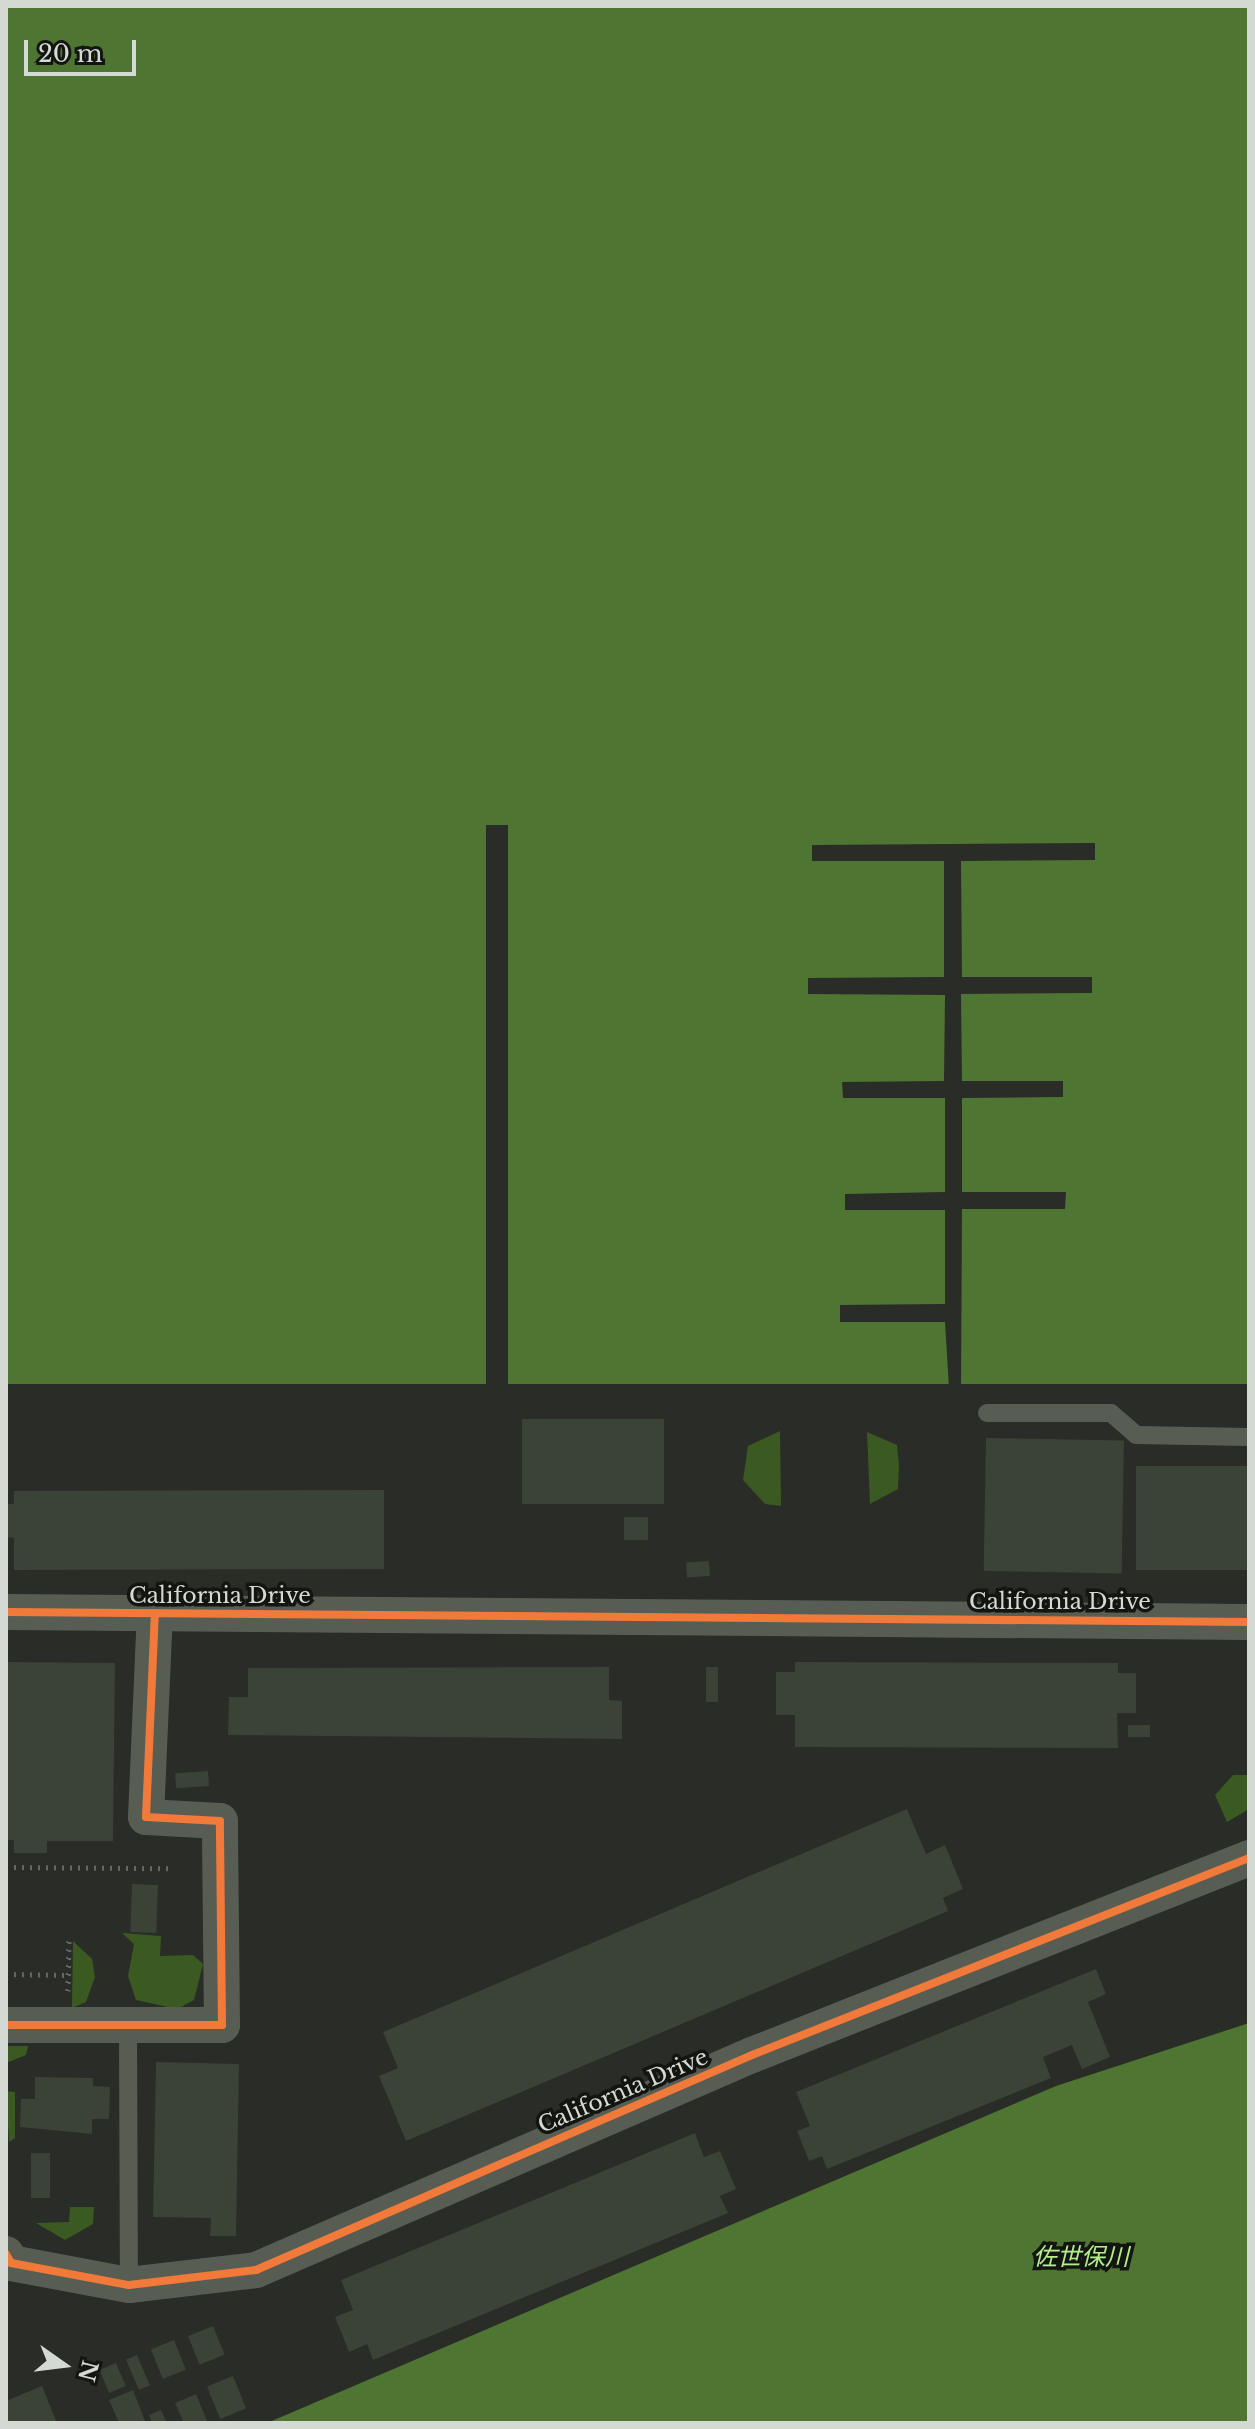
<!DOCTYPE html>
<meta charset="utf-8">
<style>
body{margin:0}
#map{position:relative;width:1255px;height:2429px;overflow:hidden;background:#292c27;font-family:"Libre Baskerville","Noto Sans JP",serif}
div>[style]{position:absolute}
.green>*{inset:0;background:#3b5a22}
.water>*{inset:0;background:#4f7532;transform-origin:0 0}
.pier>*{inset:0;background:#292c27;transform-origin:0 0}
.building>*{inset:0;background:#3b4236;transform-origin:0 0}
.path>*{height:5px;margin-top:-2.5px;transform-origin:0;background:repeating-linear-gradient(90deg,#646861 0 2px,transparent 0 8px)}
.lane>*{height:18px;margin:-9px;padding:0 9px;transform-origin:9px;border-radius:9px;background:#585d54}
.street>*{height:36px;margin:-18px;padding:0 18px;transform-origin:18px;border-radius:18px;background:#585d54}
.cycleway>*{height:8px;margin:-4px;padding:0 4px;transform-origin:4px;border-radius:4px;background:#f17a3a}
span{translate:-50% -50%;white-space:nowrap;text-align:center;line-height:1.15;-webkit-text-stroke:7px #131511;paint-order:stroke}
.street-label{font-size:22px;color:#d5d9d3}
.water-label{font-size:24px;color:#b2ee8a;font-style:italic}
.frame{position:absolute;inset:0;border:8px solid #d5d9d3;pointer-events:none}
.north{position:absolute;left:24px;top:2325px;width:80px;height:80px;-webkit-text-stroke:6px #131511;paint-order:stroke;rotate:104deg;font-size:22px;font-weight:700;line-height:32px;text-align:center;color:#d5d9d3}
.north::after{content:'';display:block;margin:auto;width:28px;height:36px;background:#d5d9d3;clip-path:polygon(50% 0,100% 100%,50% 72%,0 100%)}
.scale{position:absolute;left:24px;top:40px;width:112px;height:36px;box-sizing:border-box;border:4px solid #d5d9d3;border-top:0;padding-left:10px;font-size:24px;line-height:28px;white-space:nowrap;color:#d5d9d3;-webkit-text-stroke:6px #131511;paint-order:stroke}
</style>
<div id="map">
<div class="green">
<div style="clip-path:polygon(780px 1431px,781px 1506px,765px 1504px,743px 1480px,748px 1446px)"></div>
<div style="clip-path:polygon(867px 1432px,897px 1445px,899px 1465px,898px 1489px,870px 1504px)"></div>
<div style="clip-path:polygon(1233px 1775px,1249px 1775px,1249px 1809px,1227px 1822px,1215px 1795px)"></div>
<div style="clip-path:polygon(122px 1933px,161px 1936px,160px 1956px,193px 1955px,203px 1964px,194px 2000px,177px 2009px,136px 2000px,128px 1976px,134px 1944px)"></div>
<div style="clip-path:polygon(73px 1941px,92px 1959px,95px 1977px,86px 2002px,72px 2008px)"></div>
<div style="clip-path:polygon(6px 2046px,28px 2046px,26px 2055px,6px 2063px)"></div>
<div style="clip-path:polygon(6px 2091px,15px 2092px,15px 2138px,9px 2142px)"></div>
<div style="clip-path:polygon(70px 2207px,94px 2207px,93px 2224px,65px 2240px,36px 2223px,69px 2222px)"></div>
</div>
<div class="water">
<div style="left:6px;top:6px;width:1243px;height:1378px"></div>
<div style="clip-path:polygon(1249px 2023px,1249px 2423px,267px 2423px,1056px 2086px)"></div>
</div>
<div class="pier">
<div style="left:486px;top:825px;width:22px;height:564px"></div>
<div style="clip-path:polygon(1095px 843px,1095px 860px,961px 861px,962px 977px,1092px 977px,1092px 993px,961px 994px,962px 1081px,1063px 1081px,1063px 1097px,962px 1098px,962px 1192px,1066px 1192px,1065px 1209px,962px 1209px,961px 1390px,949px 1388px,945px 1322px,840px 1322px,840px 1305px,945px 1304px,945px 1210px,845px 1210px,845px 1194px,945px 1192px,945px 1098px,843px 1098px,842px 1082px,944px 1081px,945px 995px,808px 994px,808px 978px,944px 977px,944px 861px,812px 861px,812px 845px)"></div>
</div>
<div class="building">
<div style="left:522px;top:1419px;width:142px;height:85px"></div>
<div style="left:986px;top:1438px;width:138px;height:133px;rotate:1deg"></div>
<div style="left:1249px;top:1466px;width:104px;height:113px;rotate:90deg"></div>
<div style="clip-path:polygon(384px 1490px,384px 1569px,14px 1570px,14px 1538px,6px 1537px,6px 1504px,14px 1504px,14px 1491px)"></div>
<div style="left:624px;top:1517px;width:24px;height:23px"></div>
<div style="left:709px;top:1561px;width:15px;height:23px;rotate:86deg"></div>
<div style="clip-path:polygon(6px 1662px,115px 1663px,113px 1841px,47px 1841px,47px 1853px,14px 1853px,14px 1840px,6px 1840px)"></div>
<div style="clip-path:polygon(795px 1662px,1118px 1663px,1118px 1673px,1136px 1673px,1136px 1713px,1117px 1713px,1118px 1748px,795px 1747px,795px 1715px,776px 1715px,776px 1672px,795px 1672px)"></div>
<div style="clip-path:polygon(609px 1667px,609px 1700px,622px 1701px,622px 1739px,228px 1735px,229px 1697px,248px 1697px,248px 1668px)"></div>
<div style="left:706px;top:1667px;width:12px;height:35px"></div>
<div style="left:1128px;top:1725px;width:22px;height:12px"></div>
<div style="left:208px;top:1771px;width:15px;height:33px;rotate:86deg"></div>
<div style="clip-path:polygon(907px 1809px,926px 1854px,945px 1845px,963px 1889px,943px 1898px,948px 1911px,406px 2141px,379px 2076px,398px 2068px,383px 2032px)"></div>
<div style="left:132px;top:1884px;width:26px;height:48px;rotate:2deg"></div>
<div style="clip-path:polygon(1096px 1969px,1106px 1994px,1088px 2002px,1110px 2057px,1082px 2069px,1072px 2045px,1043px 2057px,1051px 2078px,827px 2169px,822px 2156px,809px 2161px,797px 2131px,810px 2126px,796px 2092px)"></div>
<div style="clip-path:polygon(156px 2062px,239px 2064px,236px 2236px,210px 2236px,211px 2218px,153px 2217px)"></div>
<div style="clip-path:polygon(35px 2077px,93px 2078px,93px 2086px,110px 2087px,109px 2119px,92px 2119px,92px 2134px,20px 2127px,21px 2099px,35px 2099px)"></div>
<div style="clip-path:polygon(695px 2133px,704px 2157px,720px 2151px,736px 2189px,720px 2196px,728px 2213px,373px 2360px,367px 2344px,349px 2352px,335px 2317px,353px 2310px,341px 2280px)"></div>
<div style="left:31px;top:2153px;width:19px;height:45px"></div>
<div style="left:213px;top:2326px;width:31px;height:27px;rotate:68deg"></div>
<div style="left:174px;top:2340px;width:32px;height:25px;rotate:68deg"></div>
<div style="left:137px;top:2355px;width:33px;height:12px;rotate:67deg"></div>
<div style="left:116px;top:2363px;width:25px;height:18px;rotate:67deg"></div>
<div style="left:233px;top:2376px;width:35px;height:28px;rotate:68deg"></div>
<div style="clip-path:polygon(42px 2386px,57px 2423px,6px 2423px,6px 2401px)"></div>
<div style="clip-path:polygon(133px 2390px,145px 2421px,119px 2423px,109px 2400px)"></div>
<div style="clip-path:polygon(196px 2394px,208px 2423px,184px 2423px,175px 2403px)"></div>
<div style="clip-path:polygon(161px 2410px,167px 2423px,152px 2423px,149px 2415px)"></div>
</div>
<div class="path">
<div style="left:6px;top:1867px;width:162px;rotate:0.4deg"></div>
<div style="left:6px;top:1974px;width:62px;rotate:0.9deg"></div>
<div style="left:68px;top:1991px;width:51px;rotate:-88.9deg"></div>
</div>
<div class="lane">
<div style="left:987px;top:1413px;width:124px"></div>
<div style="left:1111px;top:1413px;width:33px;rotate:41deg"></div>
<div style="left:1136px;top:1435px;width:113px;rotate:1deg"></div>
<div style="left:128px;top:2023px;width:262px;rotate:89.8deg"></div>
</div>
<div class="street">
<div style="left:6px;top:1612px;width:1243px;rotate:0.46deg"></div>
<div style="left:6px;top:2025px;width:216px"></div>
<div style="left:222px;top:2025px;width:204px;rotate:-90.6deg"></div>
<div style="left:220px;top:1821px;width:74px;rotate:-176.9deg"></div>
<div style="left:146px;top:1817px;width:204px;rotate:-87.5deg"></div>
<div style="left:6px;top:2254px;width:10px;rotate:61deg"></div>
<div style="left:11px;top:2263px;width:120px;rotate:10.6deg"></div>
<div style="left:129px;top:2285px;width:128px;rotate:-6.7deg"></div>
<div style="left:256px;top:2270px;width:541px;rotate:-23.44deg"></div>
<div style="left:752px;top:2055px;width:535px;rotate:-21.62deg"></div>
</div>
<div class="cycleway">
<div style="left:6px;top:1612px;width:1243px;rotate:0.46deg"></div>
<div style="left:6px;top:2025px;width:216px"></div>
<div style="left:222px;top:2025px;width:204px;rotate:-90.6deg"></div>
<div style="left:220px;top:1821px;width:74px;rotate:-176.9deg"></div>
<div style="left:146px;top:1817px;width:204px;rotate:-87.5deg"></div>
<div style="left:6px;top:2254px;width:10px;rotate:61deg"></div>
<div style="left:11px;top:2263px;width:120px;rotate:10.6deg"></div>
<div style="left:129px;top:2285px;width:128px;rotate:-6.7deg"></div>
<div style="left:256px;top:2270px;width:541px;rotate:-23.44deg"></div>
<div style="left:752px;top:2055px;width:535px;rotate:-21.62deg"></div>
</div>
<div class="street-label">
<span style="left:220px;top:1596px">California Drive</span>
<span style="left:1060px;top:1602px">California Drive</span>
<span style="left:623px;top:2091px;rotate:-23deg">California Drive</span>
</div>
<div class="water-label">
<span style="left:1081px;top:2257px">佐世保川</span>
</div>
<div class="frame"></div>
<div class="north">N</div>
<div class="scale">20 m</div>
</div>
